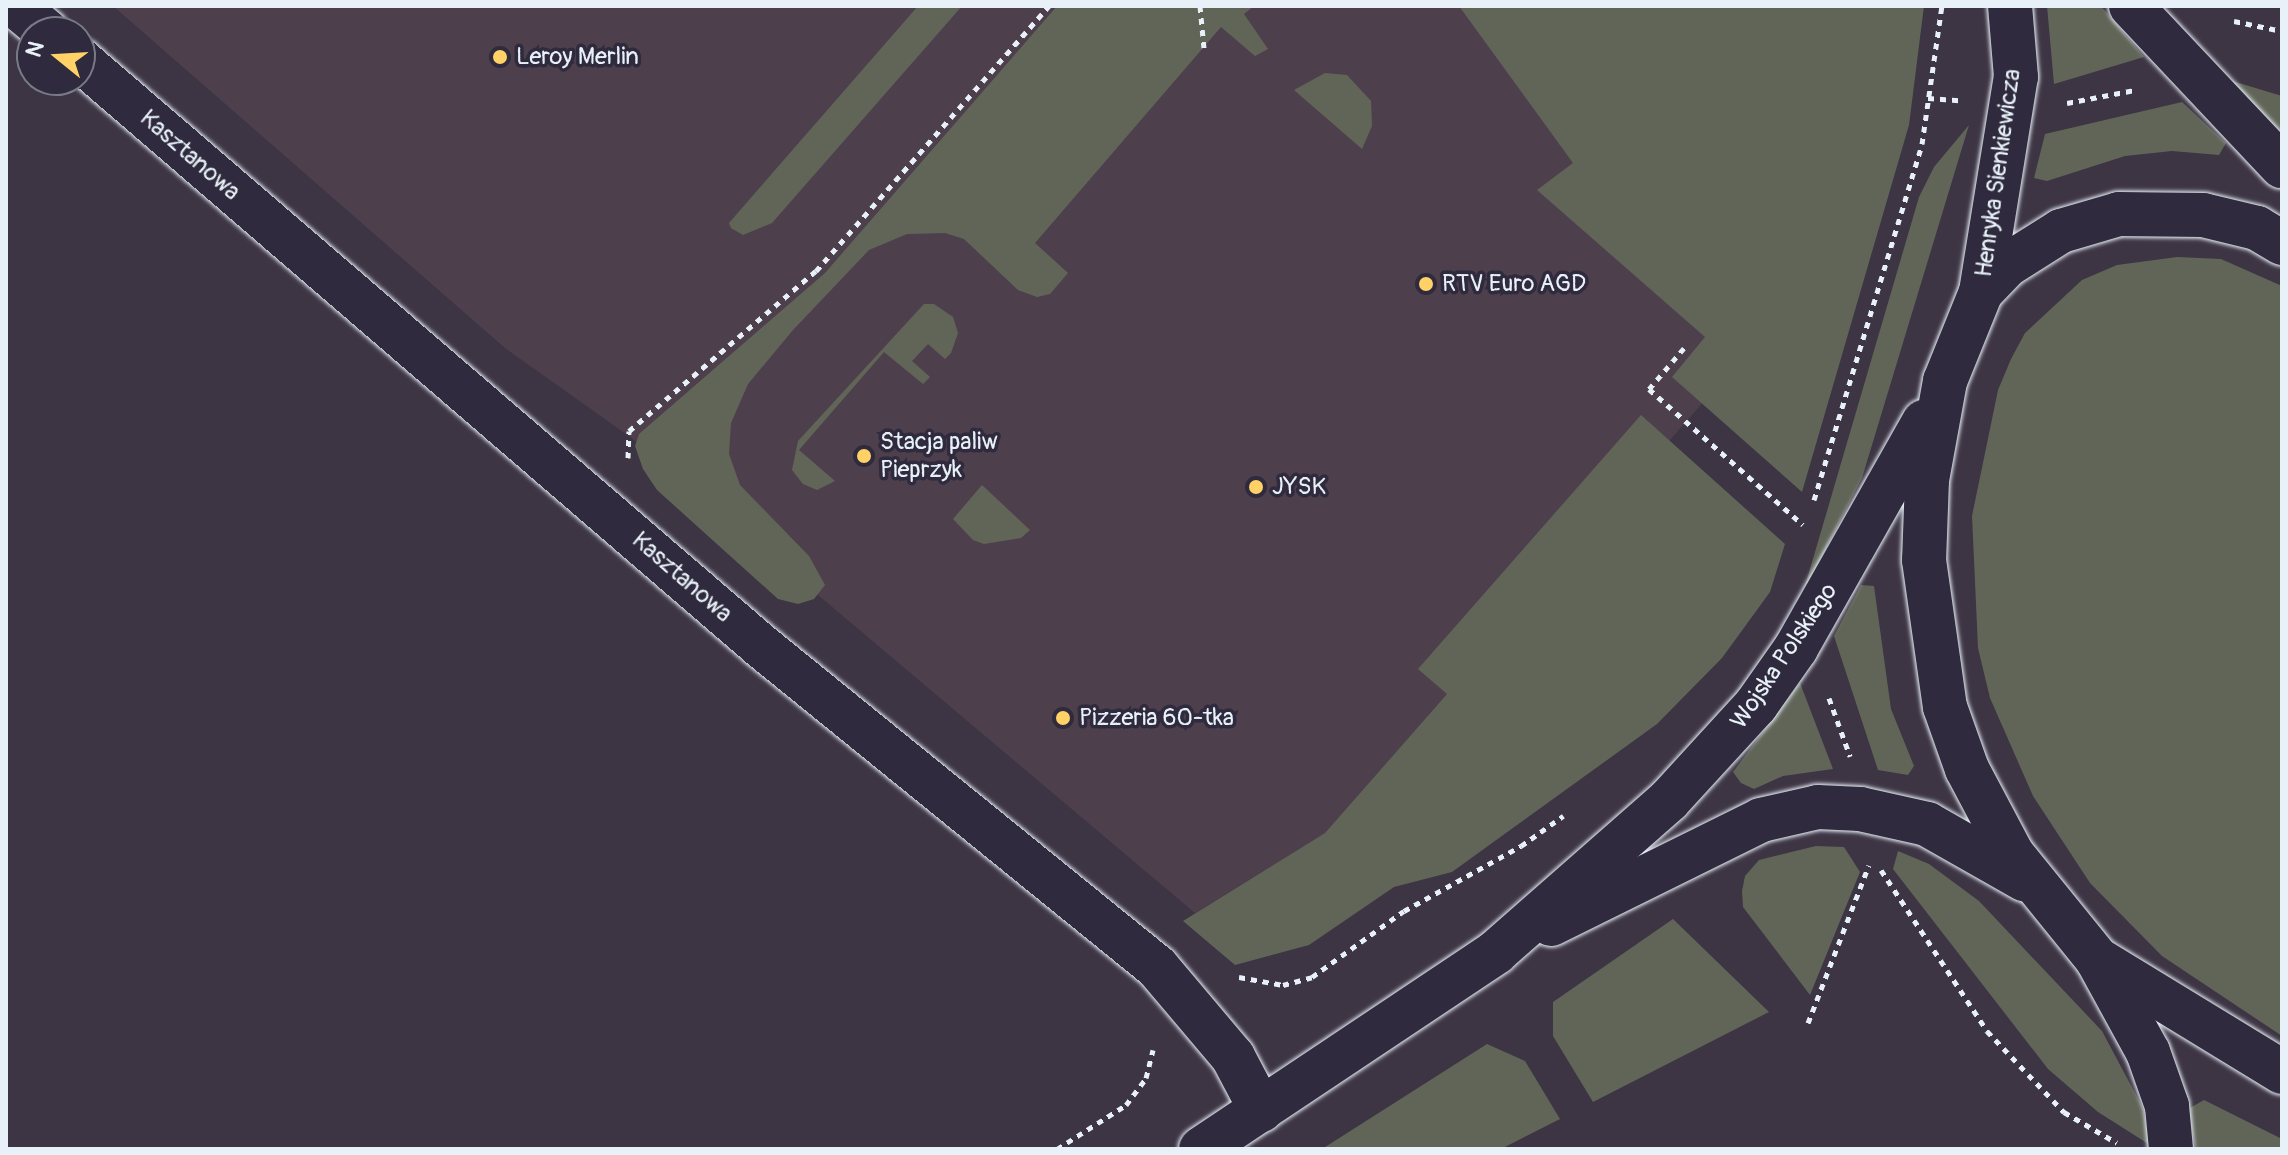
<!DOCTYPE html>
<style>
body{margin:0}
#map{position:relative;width:2288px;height:1155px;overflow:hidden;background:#3d3444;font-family:Pangolin,sans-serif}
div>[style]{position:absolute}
.built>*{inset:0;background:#4d404c}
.green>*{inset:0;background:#616558}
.path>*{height:5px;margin-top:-2.5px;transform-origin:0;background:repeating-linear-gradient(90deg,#e8f1f8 0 6px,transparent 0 12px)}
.roads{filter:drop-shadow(0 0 2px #e8f1f8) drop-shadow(0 0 2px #e8f1f8)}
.street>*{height:44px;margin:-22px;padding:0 22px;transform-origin:22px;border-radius:22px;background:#2f2a3d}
.secondary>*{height:44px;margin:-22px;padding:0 22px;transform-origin:22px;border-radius:22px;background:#2f2a3d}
.primary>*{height:44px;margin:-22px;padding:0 22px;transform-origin:22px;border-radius:22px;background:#2f2a3d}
.dots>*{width:22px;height:22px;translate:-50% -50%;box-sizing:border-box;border:4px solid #2f2a3d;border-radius:50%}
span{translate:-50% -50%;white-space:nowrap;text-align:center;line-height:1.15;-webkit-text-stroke:7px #2f2a3d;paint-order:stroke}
.poi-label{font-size:24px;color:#e8f1f8}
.left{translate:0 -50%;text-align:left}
.street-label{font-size:24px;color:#e8f1f8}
.frame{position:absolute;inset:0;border:8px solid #e8f1f8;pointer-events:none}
.north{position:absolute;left:16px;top:16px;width:80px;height:80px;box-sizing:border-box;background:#2f2a3d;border:2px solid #797a88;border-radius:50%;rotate:288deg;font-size:22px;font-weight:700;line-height:32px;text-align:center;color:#e8f1f8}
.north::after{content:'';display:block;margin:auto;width:28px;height:36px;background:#ffd166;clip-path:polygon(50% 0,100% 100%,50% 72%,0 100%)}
</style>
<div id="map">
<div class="built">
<div style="clip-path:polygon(113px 6px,1890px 6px,1763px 334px,1325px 833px,1195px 913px,633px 439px,505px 348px)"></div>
</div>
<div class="green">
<div style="clip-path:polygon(918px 6px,962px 6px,772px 223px,743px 235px,731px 228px,729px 223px)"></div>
<div style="clip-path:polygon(1057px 6px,1254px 6px,1244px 14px,1268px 49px,1255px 56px,1221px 27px,1035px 243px,1068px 273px,1050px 294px,1037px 297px,1018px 290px,964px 239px,945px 233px,907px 234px,869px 250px,793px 330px,748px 384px,731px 423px,729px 454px,740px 485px,809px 556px,825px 585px,814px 599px,798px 604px,778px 599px,657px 490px,643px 469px,635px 446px,639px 434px,825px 273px)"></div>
<div style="clip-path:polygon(1459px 6px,1924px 6px,1909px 125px,1802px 492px,1672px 377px,1705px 337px,1537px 190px,1573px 163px)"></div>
<div style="clip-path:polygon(2047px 6px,2101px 6px,2144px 57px,2054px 84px)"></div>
<div style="clip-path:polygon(1325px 73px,1347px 75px,1371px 101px,1372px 126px,1362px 149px,1294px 90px)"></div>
<div style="clip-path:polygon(2229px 80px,2282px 96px,2282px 133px)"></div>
<div style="clip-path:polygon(2182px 102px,2226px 143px,2219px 155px,2172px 151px,2125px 156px,2047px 181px,2034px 178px,2045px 134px)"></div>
<div style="clip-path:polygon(1969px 125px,1862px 478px,1803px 593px,1919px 197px,1934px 167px)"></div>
<div style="clip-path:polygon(2177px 257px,2221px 259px,2282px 286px,2282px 1036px,2162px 956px,2090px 883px,2033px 796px,1990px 698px,1978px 648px,1972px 516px,1998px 390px,2011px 359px,2025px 333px,2082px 280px,2117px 265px)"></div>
<div style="clip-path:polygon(924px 304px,934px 304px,953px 317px,958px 333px,951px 353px,945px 359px,928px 344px,912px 361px,930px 377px,923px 384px,884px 352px,799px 450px,835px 481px,817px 490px,803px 484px,792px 470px,798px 441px)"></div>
<div style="clip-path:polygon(1641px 415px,1785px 544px,1770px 592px,1722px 658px,1657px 724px,1452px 872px,1394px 887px,1309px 945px,1235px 965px,1183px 921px,1325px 833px,1447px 694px,1418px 669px)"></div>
<div style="clip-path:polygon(982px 485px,1030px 530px,1021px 538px,984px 544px,973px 540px,953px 519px)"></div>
<div style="clip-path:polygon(1861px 585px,1874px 586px,1891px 709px,1914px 766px,1908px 775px,1878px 770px,1834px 636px)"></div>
<div style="clip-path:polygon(1800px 683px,1833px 769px,1783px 776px,1754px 789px,1741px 783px,1733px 772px)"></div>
<div style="clip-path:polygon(1816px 846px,1844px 847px,1860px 872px,1810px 995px,1743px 907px,1742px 891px,1745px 876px,1759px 860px)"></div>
<div style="clip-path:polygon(1898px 851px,1929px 864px,1979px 901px,2102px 1031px,2143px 1108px,2150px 1145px,2098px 1112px,2048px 1069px,1893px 869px)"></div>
<div style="clip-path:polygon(1673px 919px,1769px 1012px,1593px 1102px,1553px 1036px,1553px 1002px)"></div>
<div style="clip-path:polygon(1487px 1044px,1525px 1061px,1560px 1119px,1501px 1149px,1322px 1149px)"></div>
<div style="clip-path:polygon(2204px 1100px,2282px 1139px,2282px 1149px,2196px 1149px,2188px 1109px)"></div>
</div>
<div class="path">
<div style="left:1200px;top:6px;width:42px;rotate:84.6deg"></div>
<div style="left:2234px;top:21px;width:49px;rotate:11.8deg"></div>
<div style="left:1928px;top:98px;width:31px;rotate:4deg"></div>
<div style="left:2067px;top:103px;width:69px;rotate:-10.8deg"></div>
<div style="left:1684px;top:348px;width:54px;rotate:130.5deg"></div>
<div style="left:1649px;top:389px;width:205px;rotate:41.4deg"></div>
<div style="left:628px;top:458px;width:27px;rotate:-88deg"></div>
<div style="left:629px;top:431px;width:246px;rotate:-40.6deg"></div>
<div style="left:816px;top:271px;width:353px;rotate:-48.7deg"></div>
<div style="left:1814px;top:500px;width:372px;rotate:-73.1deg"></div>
<div style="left:1922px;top:144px;width:139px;rotate:-81.8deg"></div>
<div style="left:1829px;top:698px;width:62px;rotate:70.1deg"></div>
<div style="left:1881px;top:870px;width:193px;rotate:56.6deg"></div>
<div style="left:1987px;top:1031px;width:112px;rotate:46.5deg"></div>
<div style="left:2064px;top:1112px;width:61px;rotate:30.3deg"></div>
<div style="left:1239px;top:977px;width:45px;rotate:10.3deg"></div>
<div style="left:1283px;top:985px;width:30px;rotate:-15deg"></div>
<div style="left:1312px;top:977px;width:113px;rotate:-35.7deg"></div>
<div style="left:1404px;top:911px;width:134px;rotate:-29.1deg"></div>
<div style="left:1521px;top:846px;width:52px;rotate:-35.5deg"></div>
<div style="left:1808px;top:1023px;width:169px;rotate:-68.9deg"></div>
<div style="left:1057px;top:1149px;width:82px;rotate:-32.5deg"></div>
<div style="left:1126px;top:1105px;width:34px;rotate:-53deg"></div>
<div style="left:1146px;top:1078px;width:29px;rotate:-76deg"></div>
</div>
<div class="roads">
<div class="street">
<div style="left:16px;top:6px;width:40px;rotate:40deg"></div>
<div style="left:80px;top:60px;width:898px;rotate:40.71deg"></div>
<div style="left:761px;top:646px;width:510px;rotate:39.03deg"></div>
<div style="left:1157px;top:967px;width:118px;rotate:49.8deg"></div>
<div style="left:1233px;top:1057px;width:60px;rotate:62.2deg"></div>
</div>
<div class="secondary">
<div style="left:2097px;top:959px;width:106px;rotate:61.3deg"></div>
<div style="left:2148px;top:1052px;width:57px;rotate:70.6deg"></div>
<div style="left:2167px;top:1106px;width:43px;rotate:84.7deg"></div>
</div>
<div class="primary">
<div style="left:2131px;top:6px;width:220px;rotate:46.7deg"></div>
<div style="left:2282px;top:243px;width:29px;rotate:-149deg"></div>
<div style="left:2257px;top:228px;width:56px;rotate:-166.5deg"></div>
<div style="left:2203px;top:215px;width:84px;rotate:-179.3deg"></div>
<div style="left:2119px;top:214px;width:60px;rotate:163.7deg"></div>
<div style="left:2061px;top:231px;width:64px;rotate:147.8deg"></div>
<div style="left:2007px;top:265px;width:37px;rotate:134deg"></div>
<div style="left:1981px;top:292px;width:96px;rotate:112deg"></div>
<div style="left:1945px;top:381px;width:101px;rotate:100.3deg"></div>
<div style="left:1927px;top:480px;width:80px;rotate:92.1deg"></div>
<div style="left:1924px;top:560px;width:148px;rotate:81.9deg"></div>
<div style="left:1945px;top:707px;width:66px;rotate:70.5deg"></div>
<div style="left:1967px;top:769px;width:96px;rotate:62.1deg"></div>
<div style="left:2012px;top:854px;width:135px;rotate:51deg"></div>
<div style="left:2097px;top:959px;width:217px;rotate:31.4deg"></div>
<div style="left:1981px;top:292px;width:218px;rotate:-80.8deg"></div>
<div style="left:2016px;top:77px;width:71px;rotate:-94.8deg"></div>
<div style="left:1551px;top:924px;width:234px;rotate:-26.3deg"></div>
<div style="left:1761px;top:820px;width:58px;rotate:-12.8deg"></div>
<div style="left:1818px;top:807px;width:42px;rotate:2.7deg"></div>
<div style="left:1860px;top:809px;width:69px;rotate:12.6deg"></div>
<div style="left:1927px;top:824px;width:112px;rotate:29.6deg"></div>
<div style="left:1201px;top:1149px;width:355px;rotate:-33.7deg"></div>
<div style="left:1496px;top:952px;width:230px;rotate:-41.3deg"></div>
<div style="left:1669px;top:800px;width:129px;rotate:-47.5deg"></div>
<div style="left:1756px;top:705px;width:70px;rotate:-54.9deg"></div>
<div style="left:1796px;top:648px;width:260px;rotate:-60.5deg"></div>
</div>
</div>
<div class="dots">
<div style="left:500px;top:57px;background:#ffd166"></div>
<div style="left:1426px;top:284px;background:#ffd166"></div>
<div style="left:864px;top:456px;background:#ffd166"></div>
<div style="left:1256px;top:487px;background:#ffd166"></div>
<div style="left:1063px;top:718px;background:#ffd166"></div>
</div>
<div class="poi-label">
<span class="left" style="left:516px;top:57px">Leroy Merlin</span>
<span class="left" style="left:1442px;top:284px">RTV Euro AGD</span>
<span class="left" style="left:880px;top:456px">Stacja paliw<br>Pieprzyk</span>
<span class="left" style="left:1272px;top:487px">JYSK</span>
<span class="left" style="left:1079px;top:718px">Pizzeria 60-tka</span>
</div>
<div class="street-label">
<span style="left:190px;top:155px;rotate:41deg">Kasztanowa</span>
<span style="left:1998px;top:173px;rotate:-82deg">Henryka Sienkiewicza</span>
<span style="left:682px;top:577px;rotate:41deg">Kasztanowa</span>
<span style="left:1784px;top:656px;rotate:-56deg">Wojska Polskiego</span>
</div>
<div class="frame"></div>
<div class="north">N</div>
</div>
